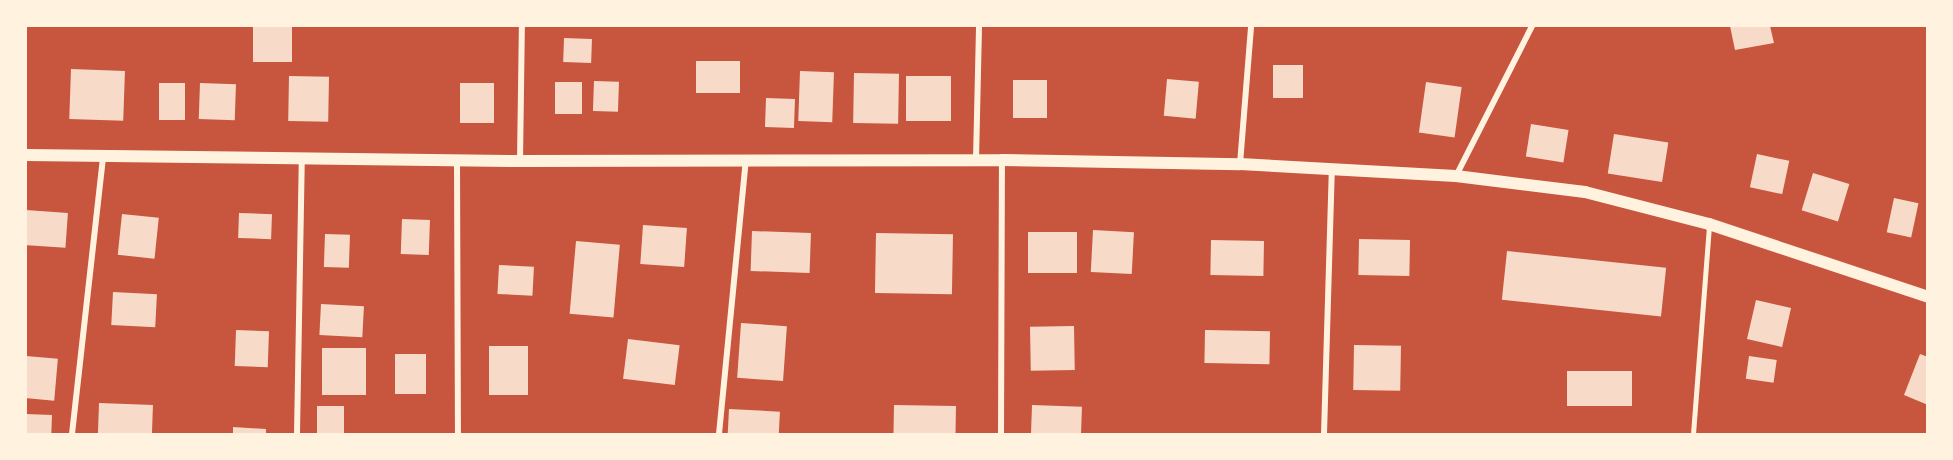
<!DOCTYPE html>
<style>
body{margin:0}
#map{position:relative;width:1953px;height:460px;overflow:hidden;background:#c8553d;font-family:Roboto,sans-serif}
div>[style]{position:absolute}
.building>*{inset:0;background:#f7dbc8;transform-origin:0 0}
.service>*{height:4.5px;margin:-2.25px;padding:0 2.25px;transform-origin:2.25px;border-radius:2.25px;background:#fff3e0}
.minor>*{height:6px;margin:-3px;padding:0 3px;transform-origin:3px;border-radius:3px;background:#fff3e0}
.secondary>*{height:12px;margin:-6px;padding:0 6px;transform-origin:6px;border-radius:6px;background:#fff3e0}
span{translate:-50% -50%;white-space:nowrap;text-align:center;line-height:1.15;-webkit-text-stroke:4.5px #fff3e0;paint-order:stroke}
.frame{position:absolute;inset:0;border:27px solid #fff3e0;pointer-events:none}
</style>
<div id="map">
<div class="building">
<div style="left:253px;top:26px;width:39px;height:36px"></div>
<div style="clip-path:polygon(1730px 26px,1770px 26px,1774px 43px,1735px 50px)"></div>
<div style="left:564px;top:38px;width:28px;height:24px;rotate:2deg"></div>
<div style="left:696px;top:61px;width:44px;height:32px"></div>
<div style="left:1273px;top:65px;width:30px;height:33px"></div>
<div style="left:71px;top:69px;width:54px;height:50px;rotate:2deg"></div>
<div style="left:800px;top:71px;width:34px;height:50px;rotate:2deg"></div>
<div style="left:854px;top:73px;width:45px;height:50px;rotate:1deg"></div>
<div style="left:289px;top:76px;width:40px;height:45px;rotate:1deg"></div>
<div style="left:906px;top:76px;width:45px;height:45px"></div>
<div style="left:1167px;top:79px;width:32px;height:37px;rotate:5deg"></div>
<div style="left:1013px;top:80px;width:34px;height:38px"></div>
<div style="left:594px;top:81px;width:25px;height:30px;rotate:2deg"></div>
<div style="left:555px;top:82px;width:27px;height:32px"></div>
<div style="left:1426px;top:82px;width:36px;height:51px;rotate:8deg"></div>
<div style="left:159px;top:83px;width:26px;height:37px"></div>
<div style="left:200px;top:83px;width:36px;height:36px;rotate:2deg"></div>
<div style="left:460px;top:83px;width:34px;height:40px"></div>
<div style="left:766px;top:98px;width:29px;height:29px;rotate:2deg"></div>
<div style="left:1531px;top:124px;width:38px;height:33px;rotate:9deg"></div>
<div style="left:1614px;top:134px;width:55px;height:40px;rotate:9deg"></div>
<div style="left:1757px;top:154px;width:33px;height:34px;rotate:12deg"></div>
<div style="left:1813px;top:173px;width:38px;height:39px;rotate:17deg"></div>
<div style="left:1894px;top:198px;width:25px;height:35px;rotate:12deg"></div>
<div style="left:26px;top:210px;width:42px;height:35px;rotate:4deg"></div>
<div style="left:239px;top:213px;width:33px;height:25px;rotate:2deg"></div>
<div style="left:122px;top:214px;width:37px;height:41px;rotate:6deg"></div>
<div style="left:402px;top:219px;width:28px;height:35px;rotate:2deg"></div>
<div style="left:643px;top:225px;width:44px;height:39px;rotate:4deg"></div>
<div style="left:1093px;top:230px;width:41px;height:42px;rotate:3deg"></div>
<div style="left:752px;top:231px;width:59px;height:40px;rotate:2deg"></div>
<div style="left:1028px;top:232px;width:49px;height:41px"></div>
<div style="left:876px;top:233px;width:77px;height:60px;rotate:1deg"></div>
<div style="left:325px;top:234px;width:25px;height:33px;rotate:2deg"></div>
<div style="left:1359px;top:239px;width:51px;height:36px;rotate:1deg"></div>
<div style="left:1211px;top:240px;width:53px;height:35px;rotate:1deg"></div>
<div style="left:576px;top:241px;width:44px;height:73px;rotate:5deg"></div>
<div style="left:1507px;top:251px;width:160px;height:49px;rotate:6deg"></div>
<div style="left:499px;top:265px;width:35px;height:29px;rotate:3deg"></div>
<div style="left:113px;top:292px;width:44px;height:33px;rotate:3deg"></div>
<div style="left:1756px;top:300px;width:36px;height:40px;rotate:13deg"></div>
<div style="left:321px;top:304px;width:43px;height:31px;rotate:3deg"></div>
<div style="left:741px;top:323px;width:46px;height:55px;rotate:4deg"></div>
<div style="left:1074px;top:326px;width:44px;height:44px;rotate:89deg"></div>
<div style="left:236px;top:330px;width:33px;height:36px;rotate:2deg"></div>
<div style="left:1205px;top:330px;width:65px;height:33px;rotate:1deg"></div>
<div style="left:628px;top:339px;width:52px;height:40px;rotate:7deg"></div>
<div style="left:1354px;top:345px;width:47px;height:45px;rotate:1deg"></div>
<div style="left:489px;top:346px;width:39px;height:49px"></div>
<div style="left:322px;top:348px;width:44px;height:47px"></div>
<div style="left:395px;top:354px;width:31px;height:40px"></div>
<div style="clip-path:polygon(1920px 354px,1928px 357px,1928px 405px,1904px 395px)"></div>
<div style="left:26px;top:356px;width:32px;height:42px;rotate:5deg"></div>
<div style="left:1749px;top:356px;width:28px;height:23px;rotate:8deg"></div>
<div style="left:1567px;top:371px;width:65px;height:35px"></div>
<div style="left:99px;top:403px;width:54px;height:31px;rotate:2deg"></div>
<div style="left:894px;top:405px;width:62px;height:29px;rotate:1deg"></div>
<div style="left:1032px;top:405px;width:50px;height:29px;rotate:2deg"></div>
<div style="left:317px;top:406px;width:27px;height:28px"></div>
<div style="left:729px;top:409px;width:51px;height:25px;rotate:3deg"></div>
<div style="left:26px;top:414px;width:26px;height:20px;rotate:2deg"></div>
<div style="clip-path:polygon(233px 427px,266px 429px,266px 434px,233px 434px)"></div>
</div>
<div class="service">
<div style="left:1693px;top:434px;width:211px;rotate:-85.6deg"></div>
</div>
<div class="minor">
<div style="left:457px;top:159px;width:275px;rotate:89.8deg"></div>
<div style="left:976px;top:160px;width:134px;rotate:-88.7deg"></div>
<div style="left:520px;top:161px;width:135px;rotate:-89.2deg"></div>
<div style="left:1240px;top:164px;width:138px;rotate:-85.4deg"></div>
<div style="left:1456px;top:176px;width:168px;rotate:-63.1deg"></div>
<div style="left:72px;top:434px;width:278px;rotate:-83.6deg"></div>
<div style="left:297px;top:434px;width:277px;rotate:-89deg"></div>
<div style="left:719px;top:434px;width:274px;rotate:-84.4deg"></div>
<div style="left:1001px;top:434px;width:274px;rotate:-89.8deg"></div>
<div style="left:1324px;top:434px;width:264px;rotate:-88.3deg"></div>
</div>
<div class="secondary">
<div style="left:26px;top:155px;width:494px;rotate:0.7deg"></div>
<div style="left:520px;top:161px;width:482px;rotate:-0.1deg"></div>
<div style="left:1002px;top:160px;width:238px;rotate:1deg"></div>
<div style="left:1240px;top:164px;width:216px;rotate:3.2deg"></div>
<div style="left:1456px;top:176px;width:130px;rotate:7.1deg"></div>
<div style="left:1585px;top:192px;width:128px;rotate:14.5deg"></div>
<div style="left:1709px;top:224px;width:231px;rotate:18.4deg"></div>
</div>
<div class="frame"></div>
</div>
